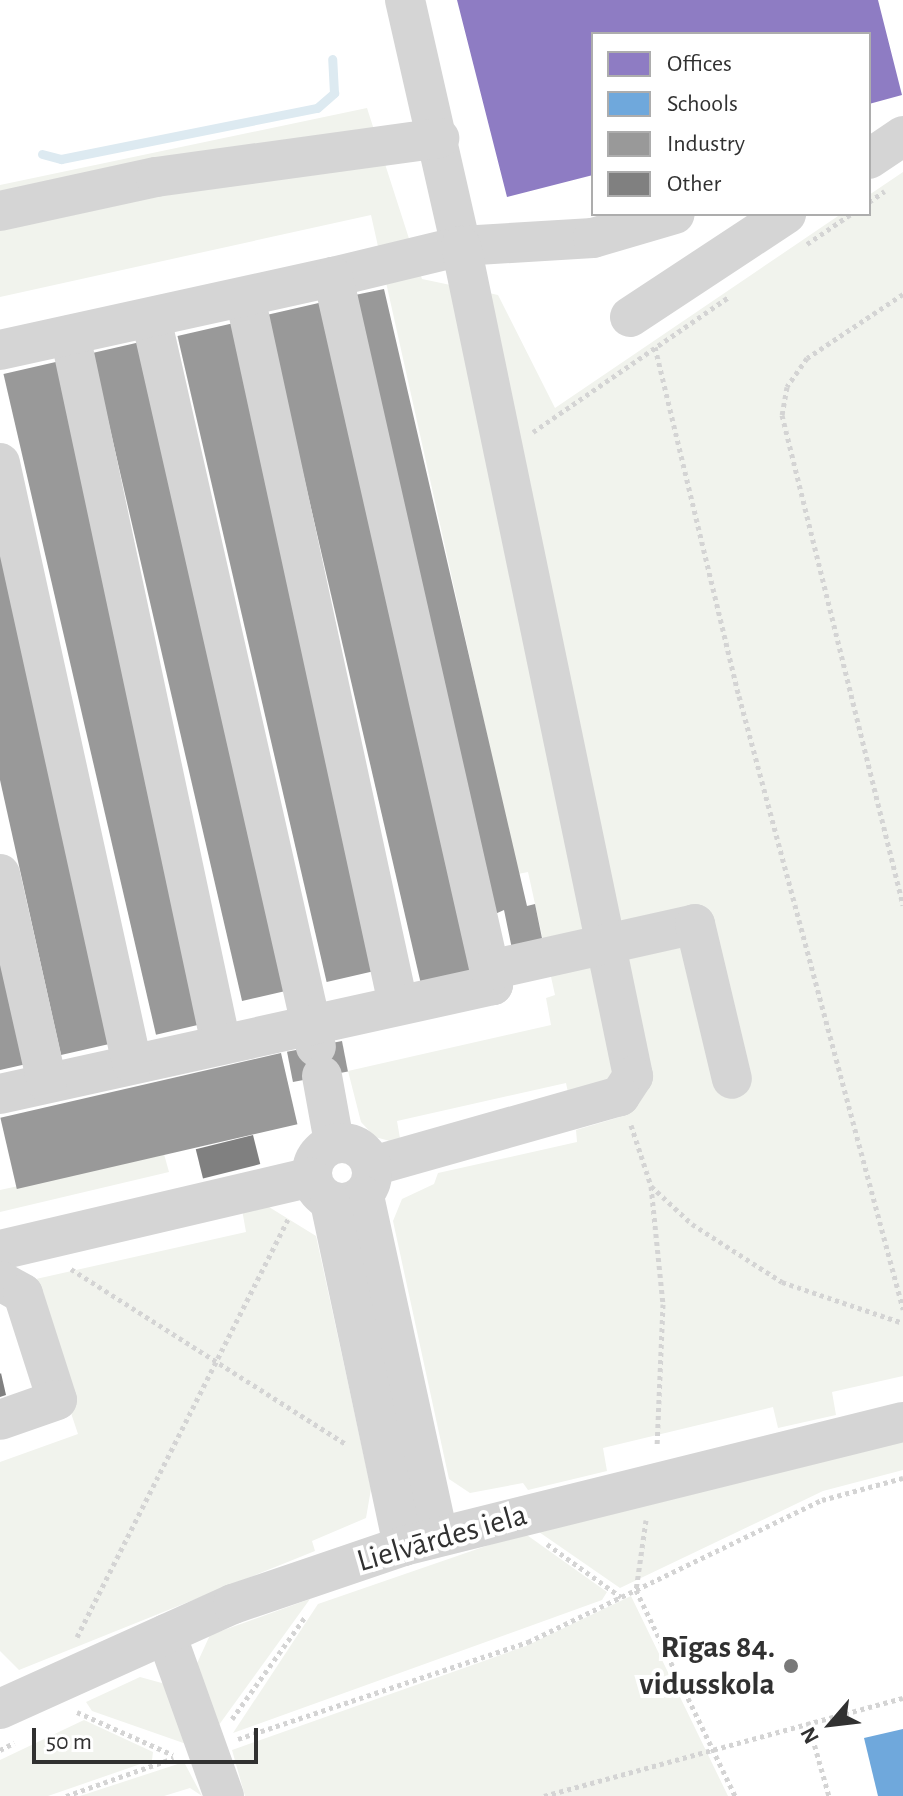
<!DOCTYPE html>
<meta charset="utf-8">
<style>
body{margin:0}
#map{position:relative;width:903px;height:1796px;overflow:hidden;background:#fff;font-family:"Alegreya Sans",sans-serif}
div>[style]{position:absolute}
.green>*{inset:0;background:#f1f3ed}
.offices>*{inset:0;background:#8e7cc3}
.schools>*{inset:0;background:#6fa8dc}
.industry>*{inset:0;background:#999;transform-origin:0 0}
.stream>*{height:9px;margin:-4.5px;padding:0 4.5px;transform-origin:4.5px;border-radius:4.5px;background:#ddeaf1}
.building>*{inset:0;background:#808080;transform-origin:0 0}
.path>*{height:5px;margin-top:-2.5px;transform-origin:0;background:repeating-linear-gradient(90deg,#d4d4d4 0 4px,transparent 0 8px)}
.minor>*{height:40px;margin:-20px;padding:0 20px;transform-origin:20px;border-radius:20px;background:#d5d5d5}
.minor>.ring{margin:-20px;padding:0;box-sizing:content-box;background:none;border:40px solid #d5d5d5;border-radius:50%}
.dots>*{width:22px;height:22px;translate:-50% -50%;box-sizing:border-box;border:4px solid #fff;border-radius:50%}
span{translate:-50% -50%;white-space:nowrap;text-align:center;line-height:1.15;-webkit-text-stroke:8px #fff;paint-order:stroke}
.street-label{font-size:32px;color:#313131}
.poi-label{font-size:32px;color:#313131;font-weight:700}
.right{translate:-100% -50%;text-align:right}
.legend{position:absolute;left:591px;top:32px;width:280px;height:184px;box-sizing:border-box;background:#fff;border:2px solid #adadad;margin:0;padding:10px 14px;list-style:none;font-size:24px;color:#313131}
.legend li{display:flex;align-items:center;gap:16px;height:40px}
.legend b{width:40px;border:2px solid #adadad}
.north{position:absolute;left:791px;top:1684px;width:80px;height:80px;-webkit-text-stroke:6px #fff;paint-order:stroke;rotate:242deg;font-size:22px;font-weight:700;line-height:32px;text-align:center;color:#313131}
.north::after{content:'';display:block;margin:auto;width:28px;height:36px;background:#313131;clip-path:polygon(50% 0,100% 100%,50% 72%,0 100%)}
.scale{position:absolute;left:32px;top:1728px;width:226px;height:36px;box-sizing:border-box;border:4px solid #313131;border-top:0;padding-left:10px;font-size:24px;line-height:28px;white-space:nowrap;color:#313131;-webkit-text-stroke:6px #fff;paint-order:stroke}
</style>
<div id="map">
<div class="green">
<div style="clip-path:polygon(367px 108px,422px 279px,498px 295px,555px 408px,841px 214px,869px 214px,869px 195px,903px 172px,903px 1376px,832px 1392px,836px 1415px,778px 1428px,773px 1407px,603px 1448px,607px 1471px,528px 1490px,523px 1483px,470px 1493px,449px 1479px,393px 1221px,402px 1199px,434px 1184px,438px 1173px,577px 1142px,576px 1130px,620px 1117px,618px 1061px,612px 1077px,571px 1107px,566px 1083px,397px 1121px,401px 1144px,375px 1137px,361px 1122px,348px 1071px,551px 1025px,546px 998px,555px 995px,528px 872px,518px 874px,371px 215px,0 297px,0 185px)"></div>
<div style="clip-path:polygon(164px 1154px,169px 1172px,0 1212px,0 1190px)"></div>
<div style="clip-path:polygon(241px 1204px,269px 1207px,316px 1236px,371px 1489px,366px 1518px,312px 1541px,315px 1551px,19px 1670px,0 1651px,0 1462px,78px 1434px,27px 1281px,246px 1232px)"></div>
<div style="clip-path:polygon(903px 1440px,903px 1470px,823px 1491px,620px 1588px,539px 1532px)"></div>
<div style="clip-path:polygon(524px 1533px,607px 1592px,602px 1600px,233px 1733px,318px 1604px)"></div>
<div style="clip-path:polygon(631px 1596px,728px 1796px,245px 1796px,232px 1750px,526px 1646px)"></div>
<div style="clip-path:polygon(310px 1599px,216px 1729px,194px 1670px,210px 1635px)"></div>
<div style="clip-path:polygon(140px 1677px,169px 1685px,192px 1746px,92px 1711px,86px 1702px)"></div>
<div style="clip-path:polygon(84px 1720px,153px 1752px,152px 1760px,48px 1796px,0 1796px,0 1760px)"></div>
<div style="clip-path:polygon(184px 1762px,202px 1796px,190px 1788px,164px 1796px,80px 1796px)"></div>
</div>
<div class="offices">
<div style="clip-path:polygon(457px 0,878px 0,902px 95px,869px 104px,869px 34px,593px 34px,593px 175px,507px 197px)"></div>
</div>
<div class="schools">
<div style="clip-path:polygon(903px 1729px,903px 1796px,878px 1796px,864px 1738px)"></div>
</div>
<div class="industry">
<div style="clip-path:polygon(384px 289px,527px 906px,535px 904px,543px 943px,512px 949px,504px 910px,495px 914px,355px 295px)"></div>
<div style="left:323px;top:302px;width:691px;height:58px;rotate:77deg"></div>
<div style="left:234px;top:323px;width:663px;height:58px;rotate:77deg"></div>
<div style="left:149px;top:340px;width:665px;height:58px;rotate:77deg"></div>
<div style="left:60px;top:361px;width:678px;height:58px;rotate:77deg"></div>
<div style="clip-path:polygon(0 519px,118px 1042px,61px 1055px,0 780px)"></div>
<div style="clip-path:polygon(0 932px,31px 1063px,0 1070px)"></div>
<div style="left:342px;top:1041px;width:31px;height:56px;rotate:79deg"></div>
<div style="left:281px;top:1053px;width:73px;height:288px;rotate:77deg"></div>
</div>
<div class="stream">
<div style="left:42px;top:154px;width:20px;rotate:15deg"></div>
<div style="left:61px;top:159px;width:261px;rotate:-11.3deg"></div>
<div style="left:317px;top:108px;width:23px;rotate:-41deg"></div>
<div style="left:334px;top:93px;width:34px;rotate:-93deg"></div>
</div>
<div class="building">
<div style="left:253px;top:1135px;width:30px;height:59px;rotate:76deg"></div>
<div style="clip-path:polygon(1px 1373px,6px 1395px,0 1397px,0 1374px)"></div>
</div>
<div class="path">
<div style="left:869px;top:202px;width:19px;rotate:-35deg"></div>
<div style="left:807px;top:244px;width:53px;rotate:-34.3deg"></div>
<div style="left:903px;top:294px;width:115px;rotate:146.3deg"></div>
<div style="left:807px;top:358px;width:35px;rotate:125deg"></div>
<div style="left:787px;top:387px;width:28px;rotate:100deg"></div>
<div style="left:782px;top:415px;width:505px;rotate:76.13deg"></div>
<div style="left:655px;top:347px;width:359px;rotate:76.5deg"></div>
<div style="left:739px;top:696px;width:635px;rotate:75.02deg"></div>
<div style="left:533px;top:432px;width:238px;rotate:-34.6deg"></div>
<div style="left:631px;top:1125px;width:64px;rotate:71.8deg"></div>
<div style="left:651px;top:1186px;width:119px;rotate:84.2deg"></div>
<div style="left:663px;top:1304px;width:143px;rotate:92.4deg"></div>
<div style="left:651px;top:1186px;width:56px;rotate:42.8deg"></div>
<div style="left:692px;top:1224px;width:107px;rotate:32.8deg"></div>
<div style="left:782px;top:1282px;width:128px;rotate:18.7deg"></div>
<div style="left:71px;top:1269px;width:326px;rotate:32.5deg"></div>
<div style="left:646px;top:1520px;width:71px;rotate:98.1deg"></div>
<div style="left:636px;top:1590px;width:229px;rotate:64.3deg"></div>
<div style="left:547px;top:1544px;width:91px;rotate:35.6deg"></div>
<div style="left:77px;top:1637px;width:470px;rotate:-63.2deg"></div>
<div style="left:77px;top:1712px;width:105px;rotate:24.1deg"></div>
<div style="left:232px;top:1719px;width:125px;rotate:-54.4deg"></div>
<div style="left:808px;top:1722px;width:77px;rotate:74.2deg"></div>
<div style="left:238px;top:1739px;width:306px;rotate:-18.5deg"></div>
<div style="left:528px;top:1642px;width:326px;rotate:-25.8deg"></div>
<div style="left:822px;top:1500px;width:84px;rotate:-15.2deg"></div>
<div style="left:0;top:1750px;width:16px;rotate:-27deg"></div>
<div style="left:66px;top:1796px;width:114px;rotate:-19.4deg"></div>
<div style="left:544px;top:1796px;width:372px;rotate:-15.3deg"></div>
</div>
<div class="minor">
<div style="left:405px;top:0;width:252px;rotate:77.2deg"></div>
<div style="left:461px;top:246px;width:132px;rotate:-3.5deg"></div>
<div style="left:593px;top:238px;width:85px;rotate:-16.3deg"></div>
<div style="left:869px;top:159px;width:41px;rotate:-34.1deg"></div>
<div style="left:0;top:211px;width:160px;rotate:-12.3deg"></div>
<div style="left:156px;top:177px;width:286px;rotate:-7.8deg"></div>
<div style="left:333px;top:277px;width:132px;rotate:-13.6deg"></div>
<div style="left:461px;top:246px;width:848px;rotate:78.29deg"></div>
<div style="left:633px;top:1076px;width:24px;rotate:123deg"></div>
<div style="left:620px;top:1096px;width:257px;rotate:164.2deg"></div>
<div style="left:245px;top:297px;width:723px;rotate:77.79deg"></div>
<div style="left:630px;top:317px;width:187px;rotate:-33.4deg"></div>
<div style="left:151px;top:318px;width:747px;rotate:77.25deg"></div>
<div style="left:70px;top:335px;width:725px;rotate:77.98deg"></div>
<div style="left:0;top:350px;width:341px;rotate:-12.4deg"></div>
<div style="left:333px;top:277px;width:726px;rotate:77.27deg"></div>
<div style="left:493px;top:985px;width:505px;rotate:167.53deg"></div>
<div style="left:0;top:463px;width:615px;rotate:77.61deg"></div>
<div style="left:0;top:874px;width:214px;rotate:77.3deg"></div>
<div style="left:490px;top:970px;width:210px;rotate:-12.6deg"></div>
<div style="left:695px;top:924px;width:159px;rotate:76.6deg"></div>
<div style="left:322px;top:1076px;width:67px;rotate:79.7deg"></div>
<div class="ring" style="left:312px;top:1143px;width:20px;height:20px"></div>
<div style="left:364px;top:1196px;width:348px;rotate:77.7deg"></div>
<div style="left:330px;top:1202px;width:352px;rotate:78deg"></div>
<div style="left:0;top:1250px;width:319px;rotate:-13.2deg"></div>
<div style="left:0;top:1281px;width:26px;rotate:29deg"></div>
<div style="left:23px;top:1294px;width:111px;rotate:72.2deg"></div>
<div style="left:57px;top:1400px;width:60px;rotate:160.7deg"></div>
<div style="left:166px;top:1634px;width:172px;rotate:70.3deg"></div>
<div style="left:0;top:1709px;width:256px;rotate:-24.3deg"></div>
<div style="left:233px;top:1604px;width:180px;rotate:-18.8deg"></div>
<div style="left:403px;top:1546px;width:515px;rotate:-13.93deg"></div>
</div>
<div class="dots">
<div style="left:791px;top:1666px;background:#797979"></div>
</div>
<div class="street-label">
<span style="left:442px;top:1538px;rotate:-16deg">Lielvārdes iela</span>
</div>
<div class="poi-label">
<span class="right" style="left:775px;top:1666px">Rīgas 84.<br>vidusskola</span>
</div>
<ul class="legend">
<li><b style="height:22px;background:#8e7cc3"></b>Offices</li>
<li><b style="height:22px;background:#6fa8dc"></b>Schools</li>
<li><b style="height:22px;background:#999"></b>Industry</li>
<li><b style="height:22px;background:#808080"></b>Other</li>
</ul>
<div class="north">N</div>
<div class="scale">50 m</div>
</div>
